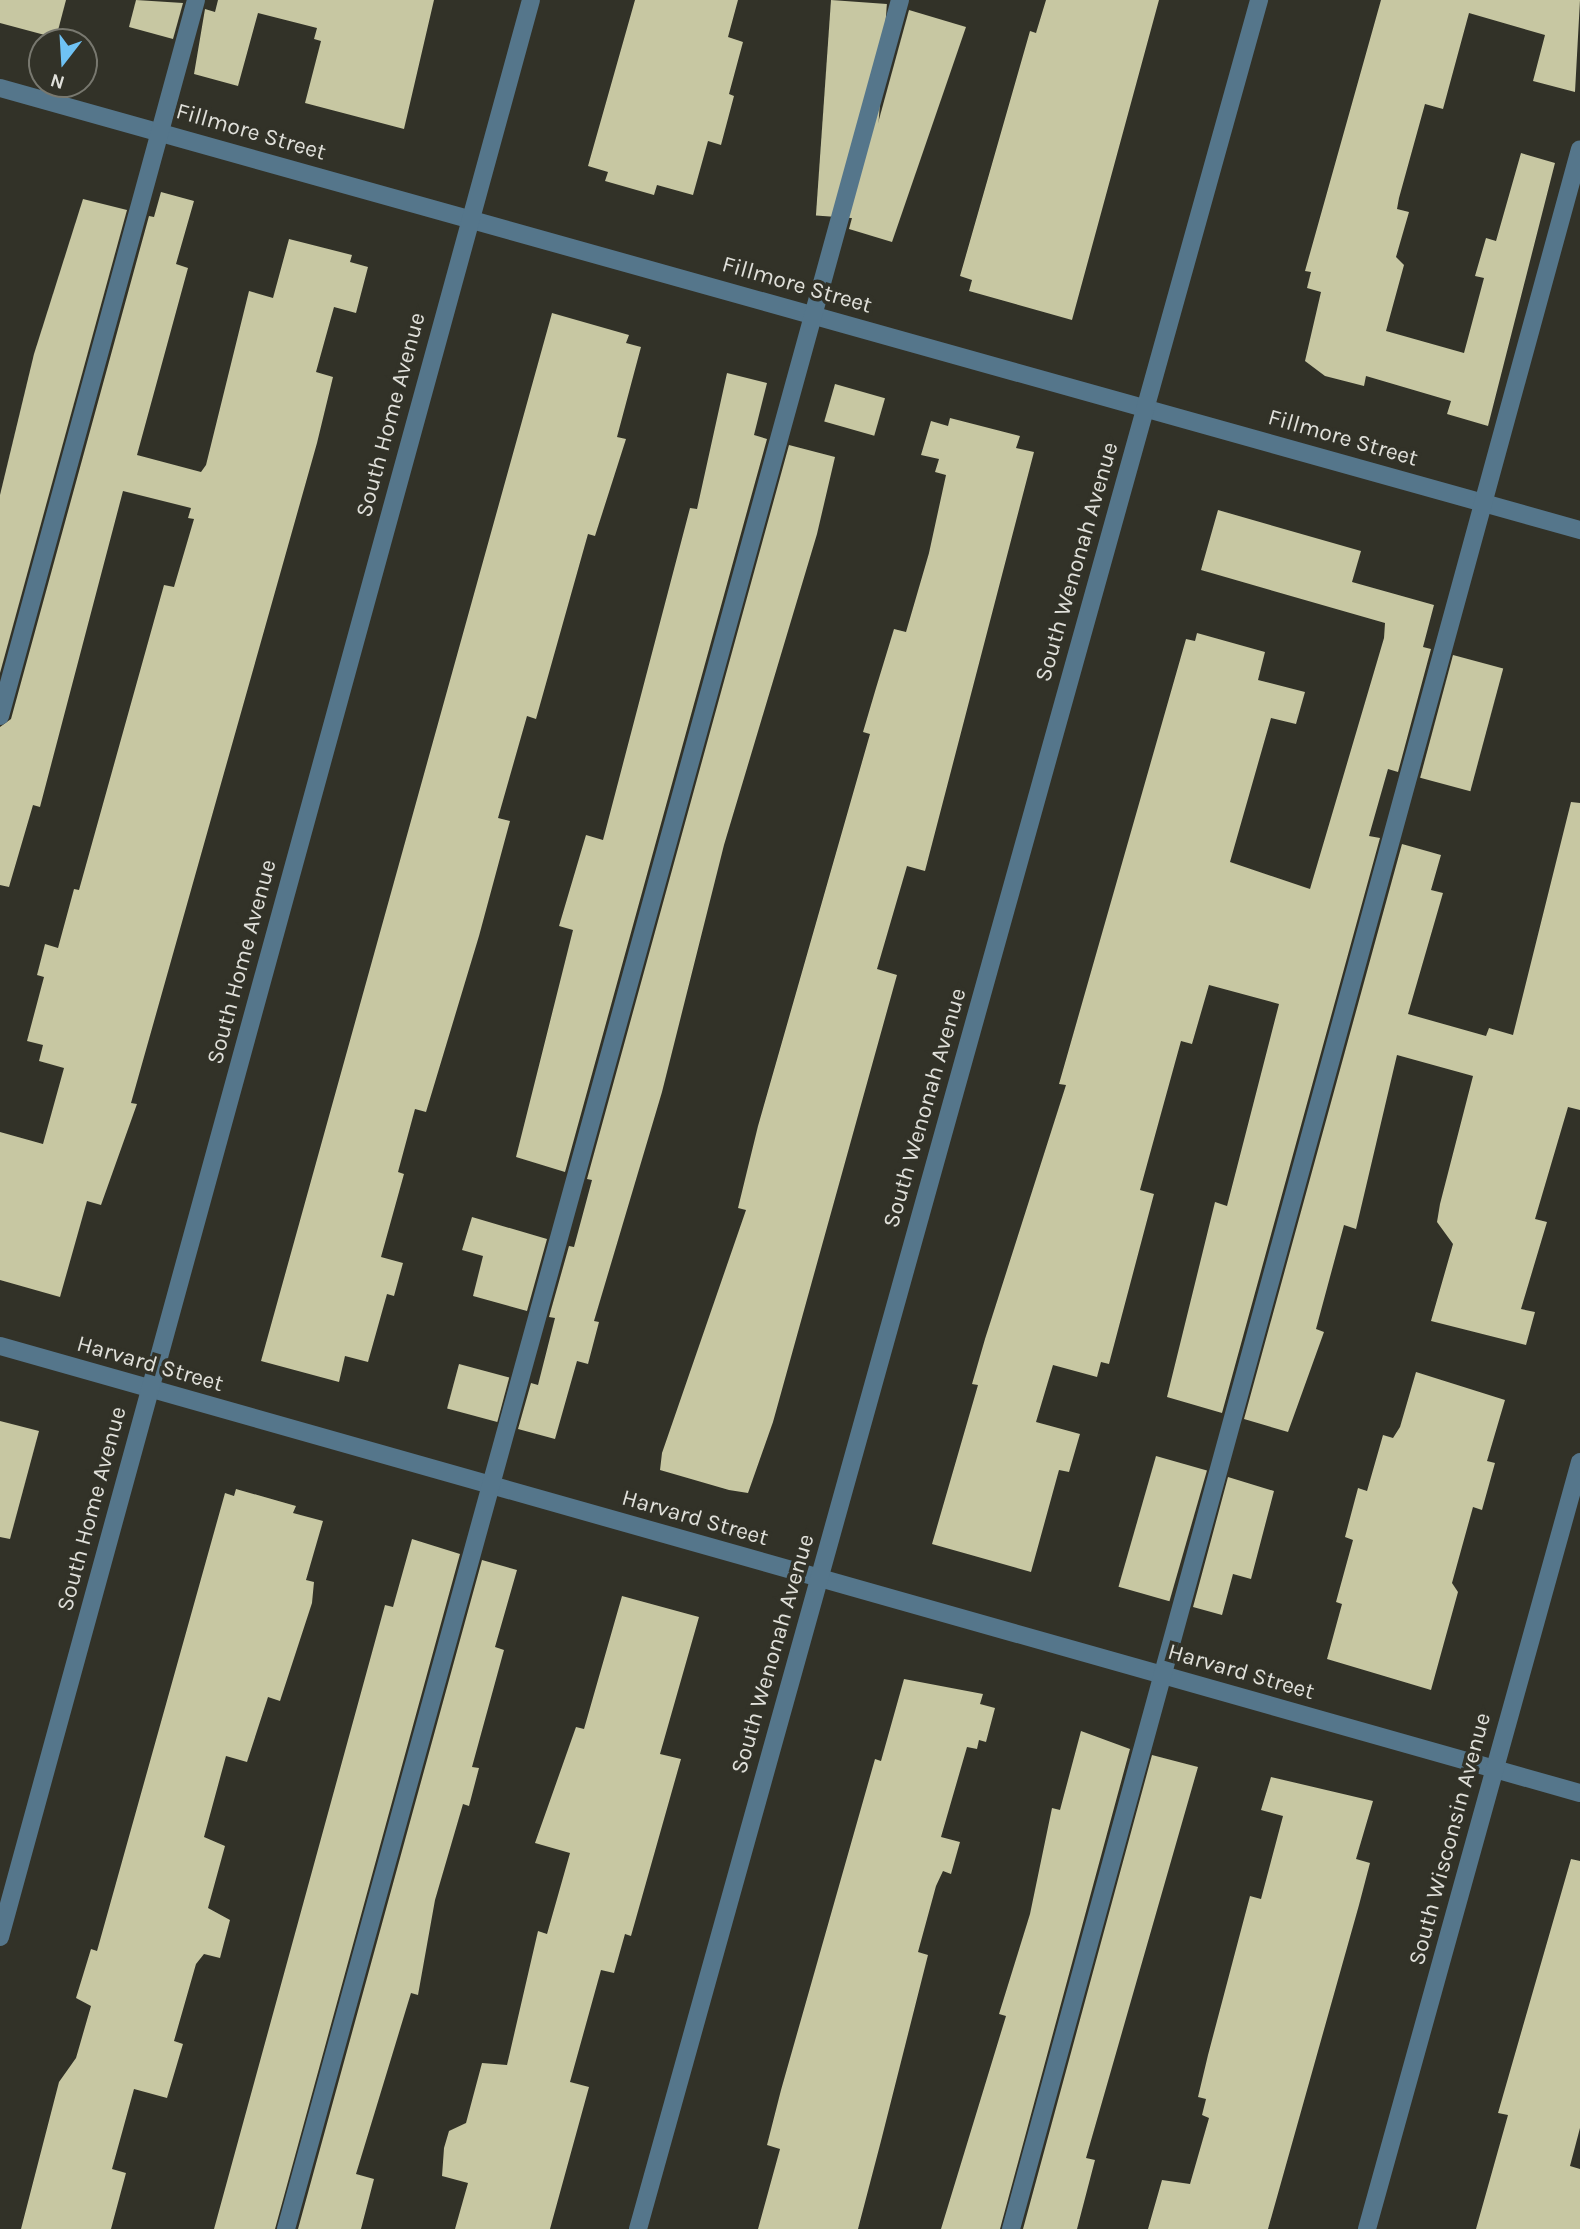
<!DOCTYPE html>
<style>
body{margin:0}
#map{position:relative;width:1580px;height:2229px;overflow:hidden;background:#323228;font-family:Karla,sans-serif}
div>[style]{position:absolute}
.building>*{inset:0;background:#c7c7a2;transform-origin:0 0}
.minor>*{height:18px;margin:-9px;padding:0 9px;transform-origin:9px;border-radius:9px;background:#55768b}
span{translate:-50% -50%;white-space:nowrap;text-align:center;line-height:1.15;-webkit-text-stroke:7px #323228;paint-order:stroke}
.street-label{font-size:23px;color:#e0e0da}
.north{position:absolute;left:28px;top:28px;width:70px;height:70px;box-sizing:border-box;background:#323228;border:2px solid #78786f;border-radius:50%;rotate:197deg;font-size:19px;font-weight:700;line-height:28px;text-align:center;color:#e0e0da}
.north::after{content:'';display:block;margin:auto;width:24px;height:32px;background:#6fc2f4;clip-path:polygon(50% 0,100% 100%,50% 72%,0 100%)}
</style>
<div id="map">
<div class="building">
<div style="clip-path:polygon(0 0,66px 0,56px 38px,0 23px)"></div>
<div style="clip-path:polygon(136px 0,183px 3px,173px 39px,129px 27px)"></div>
<div style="clip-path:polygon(218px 0,434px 0,404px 129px,305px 103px,321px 41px,314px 39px,317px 28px,258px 13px,238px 86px,194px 74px,205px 9px,215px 12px)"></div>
<div style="clip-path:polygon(635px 0,738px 0,728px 37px,743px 42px,729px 94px,734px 96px,721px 145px,708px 141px,693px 195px,657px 185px,654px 195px,605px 181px,608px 172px,588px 166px)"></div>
<div style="left:831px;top:0;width:56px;height:216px;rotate:4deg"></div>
<div style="clip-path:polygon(1046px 0,1159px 0,1072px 320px,969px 291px,972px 280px,960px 276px,1030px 31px,1036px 33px)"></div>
<div style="clip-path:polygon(1381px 0,1580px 0,1575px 92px,1533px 81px,1545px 35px,1469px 13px,1443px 109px,1425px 104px,1399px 198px,1397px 209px,1409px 212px,1396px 257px,1404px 265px,1386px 331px,1464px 353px,1484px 278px,1475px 276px,1486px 238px,1496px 241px,1521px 153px,1555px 163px,1488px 426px,1447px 414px,1451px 401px,1366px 376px,1364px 386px,1325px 376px,1305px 361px,1321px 292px,1307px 288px,1311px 272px,1305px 271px)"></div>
<div style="clip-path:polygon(909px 10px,966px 27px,892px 242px,849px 229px)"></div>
<div style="clip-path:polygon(161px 192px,194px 201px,176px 264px,188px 268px,137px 455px,201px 472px,206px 465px,249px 291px,273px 298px,289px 239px,352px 255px,350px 262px,368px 267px,356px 313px,334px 307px,316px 372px,333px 377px,317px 443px,131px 1103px,137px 1104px,101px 1205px,87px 1201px,60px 1297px,0 1280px,0 1132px,43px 1144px,64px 1068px,39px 1061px,43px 1045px,27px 1041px,44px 977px,37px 975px,45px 944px,58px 948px,74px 889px,79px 890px,164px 585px,174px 587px,194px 519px,188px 518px,191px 508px,123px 491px,40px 807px,33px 805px,9px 887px,0 885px,0 727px,11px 719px,149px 216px,154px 217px)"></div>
<div style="clip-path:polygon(83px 199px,127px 210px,0 673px,0 495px,34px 354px)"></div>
<div style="clip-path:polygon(552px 313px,629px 335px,626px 343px,641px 347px,617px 437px,626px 439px,595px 536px,588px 534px,536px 719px,527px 716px,498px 818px,510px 821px,479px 936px,426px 1112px,415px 1109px,398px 1172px,404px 1174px,381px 1257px,403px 1263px,394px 1296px,387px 1294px,368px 1362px,345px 1356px,339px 1382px,261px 1361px)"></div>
<div style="clip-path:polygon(727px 373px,767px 383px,754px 435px,767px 439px,565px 1172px,516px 1157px,573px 930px,559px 926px,586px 835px,603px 840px,690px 508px,697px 509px)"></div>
<div style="left:835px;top:384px;width:52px;height:39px;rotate:16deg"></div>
<div style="clip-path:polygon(950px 418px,1020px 436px,1016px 448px,1034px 452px,925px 871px,907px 866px,877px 969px,897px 975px,773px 1422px,748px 1493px,729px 1490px,660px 1470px,662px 1453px,746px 1210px,738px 1208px,758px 1126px,870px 734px,863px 732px,876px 688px,894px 629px,906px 632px,929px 553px,946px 475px,935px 472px,939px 459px,921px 455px,931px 421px,948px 426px)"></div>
<div style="clip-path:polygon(789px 445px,835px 457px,817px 534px,724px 845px,662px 1092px,594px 1321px,599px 1322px,588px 1364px,577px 1361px,555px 1439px,518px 1429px,531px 1383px,538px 1385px,555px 1318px,549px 1317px,569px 1246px,574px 1247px,592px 1180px,587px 1179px)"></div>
<div style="clip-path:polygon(1218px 510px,1361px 551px,1352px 582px,1434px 605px,1423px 647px,1431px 649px,1398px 772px,1388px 769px,1369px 836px,1380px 838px,1222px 1413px,1167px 1397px,1215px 1202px,1227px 1206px,1279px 1004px,1209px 985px,1192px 1044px,1181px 1041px,1140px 1190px,1154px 1194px,1109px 1364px,1101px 1362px,1097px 1377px,1053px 1365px,1036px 1422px,1080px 1434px,1069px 1472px,1059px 1470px,1031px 1572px,932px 1544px,978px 1385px,972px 1384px,985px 1339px,1066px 1085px,1059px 1084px,1186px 639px,1195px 641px,1197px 633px,1265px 652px,1258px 680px,1305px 692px,1296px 724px,1271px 718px,1230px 862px,1310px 889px,1384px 638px,1385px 623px,1201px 570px)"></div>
<div style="left:1453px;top:655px;width:52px;height:127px;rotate:15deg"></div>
<div style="clip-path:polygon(1571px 802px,1580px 803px,1580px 1110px,1568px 1107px,1535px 1219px,1547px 1222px,1521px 1309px,1535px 1312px,1526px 1345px,1431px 1321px,1453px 1244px,1437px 1222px,1440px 1204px,1473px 1076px,1397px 1055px,1356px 1229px,1344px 1225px,1316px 1329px,1324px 1332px,1288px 1432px,1244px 1419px,1402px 844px,1441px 855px,1431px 890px,1443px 893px,1408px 1014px,1486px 1036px,1489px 1028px,1513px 1035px)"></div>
<div style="clip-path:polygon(472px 1217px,547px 1239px,527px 1311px,473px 1296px,483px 1256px,462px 1250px)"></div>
<div style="left:459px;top:1364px;width:52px;height:46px;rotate:15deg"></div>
<div style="clip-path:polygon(1416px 1372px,1505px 1400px,1487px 1461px,1495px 1463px,1482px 1510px,1473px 1507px,1452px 1583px,1458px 1592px,1431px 1690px,1327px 1659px,1342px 1604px,1336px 1602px,1353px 1540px,1345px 1537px,1358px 1488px,1367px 1491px,1383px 1435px,1393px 1438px,1400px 1427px)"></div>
<div style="clip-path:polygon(0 1421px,39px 1431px,10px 1539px,0 1537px)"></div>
<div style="left:1156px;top:1456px;width:53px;height:136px;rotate:16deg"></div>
<div style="clip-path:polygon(1228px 1477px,1274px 1491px,1251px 1579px,1233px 1574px,1222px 1615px,1193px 1607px)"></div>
<div style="clip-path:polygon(236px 1489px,296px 1506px,293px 1513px,323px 1521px,306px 1580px,314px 1582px,312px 1603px,280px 1701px,268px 1697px,247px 1762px,226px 1756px,204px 1837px,225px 1846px,208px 1908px,230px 1920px,220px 1958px,204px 1954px,196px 1964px,174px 2041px,183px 2044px,167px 2098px,134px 2089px,112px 2169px,126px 2173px,111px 2229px,21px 2229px,59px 2082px,76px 2058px,91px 2006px,76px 1998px,91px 1949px,97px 1951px,225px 1493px,234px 1496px)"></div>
<div style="clip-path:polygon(412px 1539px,460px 1554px,275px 2229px,214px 2229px,385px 1605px,393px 1607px)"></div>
<div style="clip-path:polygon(482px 1560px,517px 1570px,495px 1647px,504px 1650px,472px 1767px,479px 1768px,469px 1806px,463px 1804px,435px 1900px,418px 1995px,411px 1993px,356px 2174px,374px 2179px,361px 2229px,298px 2229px)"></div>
<div style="clip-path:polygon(622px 1596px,699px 1617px,660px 1754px,681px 1759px,631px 1936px,625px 1934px,614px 1973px,601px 1970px,570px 2082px,589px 2087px,550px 2229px,455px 2229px,468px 2183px,442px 2176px,444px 2148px,449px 2131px,466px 2123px,482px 2063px,507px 2065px,538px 1931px,547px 1934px,570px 1853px,535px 1843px,576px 1727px,584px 1729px)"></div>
<div style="clip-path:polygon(904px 1679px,983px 1694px,980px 1704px,995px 1708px,986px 1742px,979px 1740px,977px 1749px,967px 1747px,941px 1837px,960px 1842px,951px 1874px,943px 1871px,936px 1886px,918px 1952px,928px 1955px,881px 2141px,858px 2229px,758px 2229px,780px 2149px,767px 2145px,781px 2090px,875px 1759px,881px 1761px)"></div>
<div style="clip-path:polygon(1081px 1731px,1130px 1749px,1000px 2229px,941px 2229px,1006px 2016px,999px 2014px,1030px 1914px,1052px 1808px,1060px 1810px)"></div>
<div style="clip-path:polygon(1152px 1755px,1198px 1767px,1086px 2158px,1095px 2160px,1077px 2229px,1023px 2229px)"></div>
<div style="clip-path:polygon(1271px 1777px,1373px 1801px,1356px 1859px,1370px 1863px,1359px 1905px,1268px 2229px,1148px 2229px,1162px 2180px,1190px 2184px,1209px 2118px,1202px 2115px,1206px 2099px,1198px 2097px,1208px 2055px,1250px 1896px,1261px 1899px,1283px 1816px,1261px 1810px)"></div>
<div style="clip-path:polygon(1571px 1859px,1580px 1861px,1580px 2128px,1570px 2166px,1580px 2169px,1580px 2229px,1476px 2229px,1508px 2115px,1498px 2113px)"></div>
</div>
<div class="minor">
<div style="left:0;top:88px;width:1641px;rotate:15.63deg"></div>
<div style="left:0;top:716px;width:742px;rotate:-74.69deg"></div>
<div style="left:0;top:1346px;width:1642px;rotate:15.8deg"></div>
<div style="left:0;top:1937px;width:2008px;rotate:-74.67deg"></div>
<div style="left:286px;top:2229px;width:2312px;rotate:-74.6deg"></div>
<div style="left:638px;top:2229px;width:2314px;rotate:-74.43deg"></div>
<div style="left:1011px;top:2229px;width:2156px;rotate:-74.7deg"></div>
<div style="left:1367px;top:2229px;width:796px;rotate:-74.48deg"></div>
</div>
<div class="street-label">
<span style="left:251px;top:132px;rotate:16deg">Fillmore Street</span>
<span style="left:797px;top:285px;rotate:16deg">Fillmore Street</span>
<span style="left:391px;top:415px;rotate:-75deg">South Home Avenue</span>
<span style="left:1343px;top:438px;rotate:16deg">Fillmore Street</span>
<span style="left:1077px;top:562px;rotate:-74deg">South Wenonah Avenue</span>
<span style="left:242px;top:962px;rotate:-75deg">South Home Avenue</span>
<span style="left:925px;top:1108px;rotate:-74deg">South Wenonah Avenue</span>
<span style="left:150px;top:1364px;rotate:16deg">Harvard Street</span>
<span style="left:92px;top:1509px;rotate:-75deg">South Home Avenue</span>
<span style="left:695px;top:1518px;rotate:16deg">Harvard Street</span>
<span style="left:773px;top:1654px;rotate:-74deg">South Wenonah Avenue</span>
<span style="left:1241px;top:1672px;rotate:16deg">Harvard Street</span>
<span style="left:1450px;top:1839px;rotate:-75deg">South Wisconsin Avenue</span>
</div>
<div class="north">N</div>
</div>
